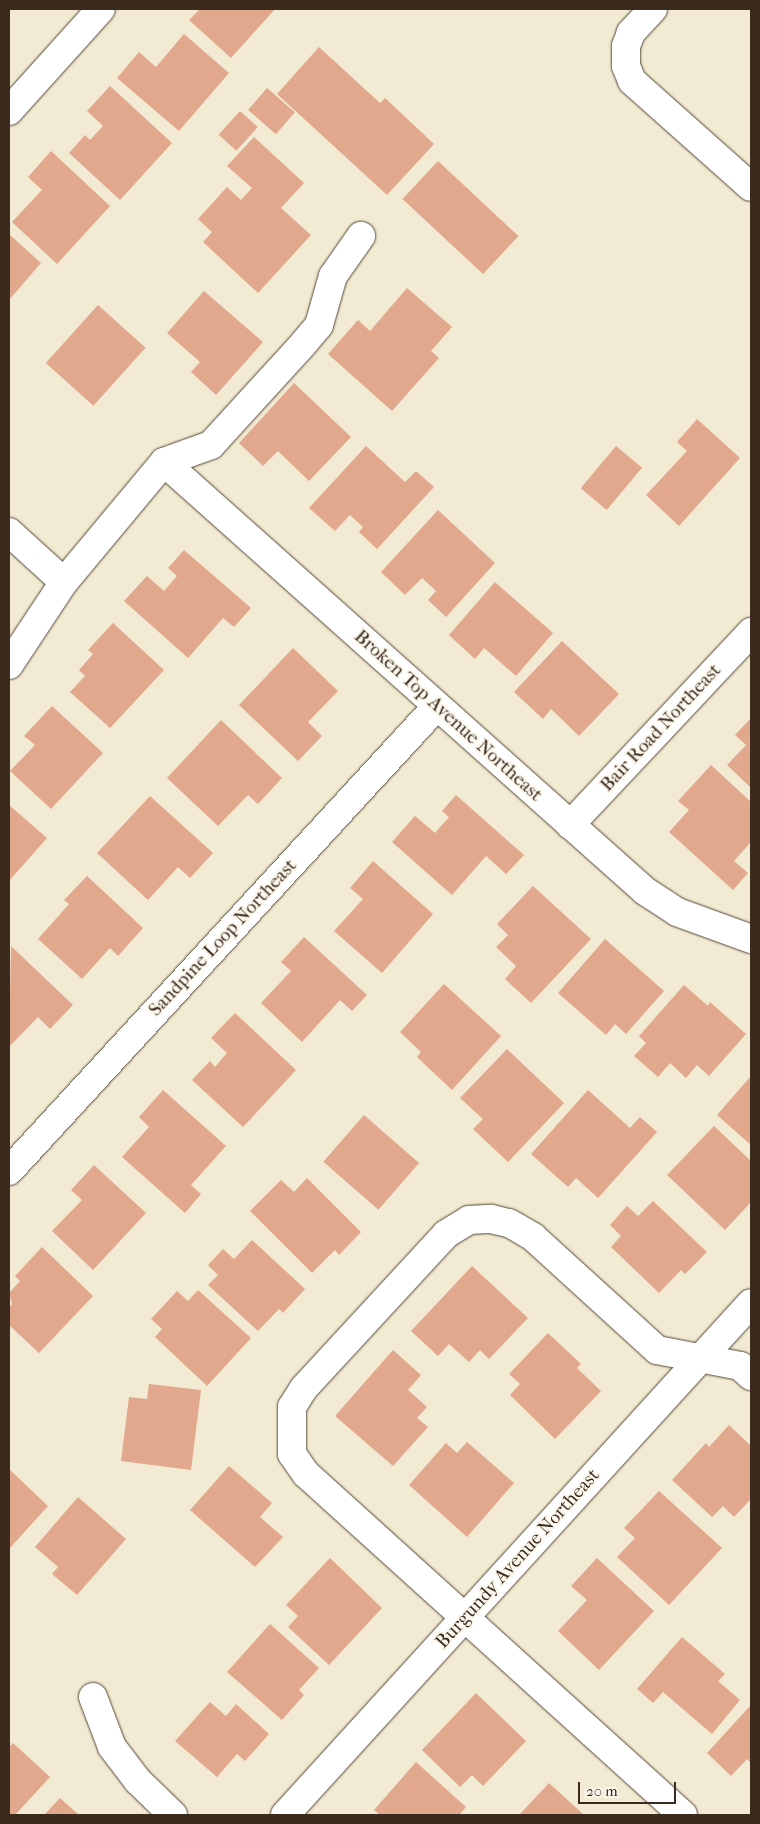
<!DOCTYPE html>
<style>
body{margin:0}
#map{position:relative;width:760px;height:1824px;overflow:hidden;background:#f2ead2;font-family:"IM FELL French Canon",serif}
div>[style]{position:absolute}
.building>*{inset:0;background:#e2a88e;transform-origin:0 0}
.roads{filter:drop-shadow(0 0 1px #564739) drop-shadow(0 0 1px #564739)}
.minor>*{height:28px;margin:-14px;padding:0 14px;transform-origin:14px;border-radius:14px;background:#fff}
span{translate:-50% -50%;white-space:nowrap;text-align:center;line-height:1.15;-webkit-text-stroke:4px #fbf7ec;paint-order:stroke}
.street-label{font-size:19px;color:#3b2a1e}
.frame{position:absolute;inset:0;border:10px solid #3b2a1e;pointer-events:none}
.scale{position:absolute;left:578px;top:1782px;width:98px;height:22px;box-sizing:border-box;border:2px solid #3b2a1e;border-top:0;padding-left:6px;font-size:15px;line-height:18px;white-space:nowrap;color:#3b2a1e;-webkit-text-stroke:4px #fbf7ec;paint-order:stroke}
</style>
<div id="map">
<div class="building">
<div style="clip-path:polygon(200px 9px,275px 9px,231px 58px,189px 20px)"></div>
<div style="clip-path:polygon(184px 34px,229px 73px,179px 131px,117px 78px,139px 52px,156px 67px)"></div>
<div style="clip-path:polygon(319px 47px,380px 103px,385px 98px,434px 144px,387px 195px,277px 94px)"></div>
<div style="clip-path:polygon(110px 86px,172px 143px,120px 200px,69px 153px,85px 135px,90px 140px,103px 126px,87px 111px)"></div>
<div style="left:267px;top:88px;width:37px;height:29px;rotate:41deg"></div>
<div style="left:240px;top:111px;width:24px;height:32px;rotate:42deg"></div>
<div style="clip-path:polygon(254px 137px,304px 183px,281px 208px,311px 235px,258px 293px,203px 242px,212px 232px,198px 219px,227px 187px,241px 200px,252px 188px,227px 166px)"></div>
<div style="clip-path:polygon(51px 151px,110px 206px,57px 264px,12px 222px,42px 190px,28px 177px)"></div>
<div style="left:438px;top:161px;width:110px;height:52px;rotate:43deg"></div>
<div style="clip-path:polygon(9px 234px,41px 263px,9px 300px)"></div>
<div style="clip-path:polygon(407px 288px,452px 327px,431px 351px,439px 358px,392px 411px,328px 354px,358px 320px,370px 331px)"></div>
<div style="clip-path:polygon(204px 291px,263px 342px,216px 395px,191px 372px,200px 362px,167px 333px)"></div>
<div style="left:98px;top:305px;width:64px;height:78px;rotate:42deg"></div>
<div style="clip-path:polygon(294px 383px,351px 437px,309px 481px,278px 451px,263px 466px,239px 443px)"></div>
<div style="clip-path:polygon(697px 419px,740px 458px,679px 526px,646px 495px,687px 451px,677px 442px)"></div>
<div style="clip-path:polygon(366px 446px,405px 482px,416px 471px,434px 487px,377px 549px,359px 532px,363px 527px,350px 515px,335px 531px,309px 508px)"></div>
<div style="left:616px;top:446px;width:34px;height:55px;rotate:40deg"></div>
<div style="clip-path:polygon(438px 510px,495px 563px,446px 617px,428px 600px,436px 591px,422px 578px,405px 595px,381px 572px)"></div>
<div style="clip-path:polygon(184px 550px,251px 608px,234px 627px,223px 618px,188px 658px,124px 601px,147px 576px,164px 591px,177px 576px,168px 568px)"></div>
<div style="clip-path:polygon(495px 582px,553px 633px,516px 676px,484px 648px,475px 659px,449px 635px)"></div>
<div style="clip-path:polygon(113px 623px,164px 670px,110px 728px,70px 692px,85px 676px,79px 670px,93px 654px,88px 650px)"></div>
<div style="clip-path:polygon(562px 641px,619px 694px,579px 736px,551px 709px,543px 719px,514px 692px)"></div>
<div style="clip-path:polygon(293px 648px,338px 691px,308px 722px,322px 736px,298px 761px,239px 705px)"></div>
<div style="clip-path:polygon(52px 706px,103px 753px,51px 809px,10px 771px,35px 745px,24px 736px)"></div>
<div style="clip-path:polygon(751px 718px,751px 788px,727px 765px,746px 745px,735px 735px)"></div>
<div style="clip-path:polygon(221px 720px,282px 778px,258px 804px,248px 795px,218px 826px,167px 778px)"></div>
<div style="clip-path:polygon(711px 765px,751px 802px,751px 842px,734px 861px,748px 873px,733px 890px,669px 832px,689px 810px,678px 801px)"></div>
<div style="clip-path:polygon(456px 795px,524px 855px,506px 874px,486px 856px,452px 895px,392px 842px,415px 816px,435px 833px,449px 817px,442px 811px)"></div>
<div style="clip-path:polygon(150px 796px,213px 853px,190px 878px,178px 867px,148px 900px,97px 853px)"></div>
<div style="clip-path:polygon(9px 805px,47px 838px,9px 881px)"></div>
<div style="clip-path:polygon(373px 861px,433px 914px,382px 973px,334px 931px,363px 899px,350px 888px)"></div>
<div style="clip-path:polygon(87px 876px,143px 928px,118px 956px,110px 948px,82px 979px,38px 939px,69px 904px,64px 900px)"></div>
<div style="clip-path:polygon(533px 886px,591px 939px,531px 1003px,505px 979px,516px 966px,496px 947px,508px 935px,497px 924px)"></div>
<div style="clip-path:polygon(304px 937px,367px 995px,352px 1011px,340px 1000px,302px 1042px,261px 1003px,291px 971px,281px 962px)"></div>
<div style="clip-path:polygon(605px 939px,664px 991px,626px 1034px,615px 1024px,606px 1035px,558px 993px)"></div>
<div style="clip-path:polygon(11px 946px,73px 1005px,50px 1029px,38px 1017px,9px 1047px)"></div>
<div style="clip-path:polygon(444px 984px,501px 1036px,452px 1090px,417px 1057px,421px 1052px,400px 1032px)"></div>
<div style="clip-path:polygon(684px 985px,708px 1006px,710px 1002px,746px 1034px,709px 1076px,697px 1065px,686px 1078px,670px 1063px,658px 1077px,634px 1056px,646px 1043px,639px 1036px)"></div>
<div style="clip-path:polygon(235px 1013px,296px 1070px,243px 1127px,192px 1080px,210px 1061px,215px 1067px,227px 1053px,211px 1038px)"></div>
<div style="clip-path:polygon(507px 1049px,564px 1103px,508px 1162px,473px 1129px,483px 1119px,460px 1098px)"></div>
<div style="clip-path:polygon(751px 1076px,751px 1145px,717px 1115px)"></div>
<div style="clip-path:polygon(163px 1090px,226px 1146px,191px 1185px,201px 1194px,185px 1213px,122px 1157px,149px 1127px,139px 1117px)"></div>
<div style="clip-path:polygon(588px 1090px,630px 1128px,640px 1117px,657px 1132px,598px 1198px,576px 1178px,568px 1187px,531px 1154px)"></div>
<div style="left:364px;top:1115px;width:73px;height:62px;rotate:41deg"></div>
<div style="clip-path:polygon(714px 1126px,751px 1161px,751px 1202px,725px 1230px,667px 1175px)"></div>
<div style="clip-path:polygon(94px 1165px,146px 1213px,93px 1270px,52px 1231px,82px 1200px,71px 1190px)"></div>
<div style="clip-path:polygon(307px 1178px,361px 1232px,339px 1255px,335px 1250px,312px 1273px,250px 1211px,281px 1180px,294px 1192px)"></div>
<div style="clip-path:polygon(653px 1201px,707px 1252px,685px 1274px,681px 1270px,659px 1293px,611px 1247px,621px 1236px,610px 1225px,627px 1206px,638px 1216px)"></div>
<div style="clip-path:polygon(252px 1240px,305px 1289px,283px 1313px,279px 1309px,258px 1331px,208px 1285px,218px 1275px,208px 1265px,223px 1249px,234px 1259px)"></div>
<div style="clip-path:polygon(42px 1247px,93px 1296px,39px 1353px,9px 1325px,9px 1308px,12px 1304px,9px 1293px,20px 1281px,15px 1276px)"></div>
<div style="clip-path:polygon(472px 1266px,528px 1318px,489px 1359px,480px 1350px,469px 1362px,449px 1344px,438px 1356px,411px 1331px)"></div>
<div style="clip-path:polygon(198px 1290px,251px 1338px,207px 1386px,155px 1337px,162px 1329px,151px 1319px,177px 1291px,188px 1301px)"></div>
<div style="clip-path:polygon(548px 1333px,581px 1364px,577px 1368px,601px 1391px,555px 1439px,510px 1395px,520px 1384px,509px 1374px)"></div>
<div style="clip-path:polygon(393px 1350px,421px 1375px,408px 1390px,427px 1407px,417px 1418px,428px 1427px,393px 1466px,335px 1416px)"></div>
<div style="clip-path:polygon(149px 1384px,201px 1390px,191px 1470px,121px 1461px,129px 1397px,147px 1399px)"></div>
<div style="clip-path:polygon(729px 1425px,751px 1446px,751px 1499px,734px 1517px,723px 1506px,712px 1517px,672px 1480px,706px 1443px,709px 1447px)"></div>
<div style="clip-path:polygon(467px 1442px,514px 1483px,467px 1537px,409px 1485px,446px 1443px,457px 1453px)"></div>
<div style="clip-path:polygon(229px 1466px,272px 1503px,260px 1517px,283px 1537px,255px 1567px,190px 1510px)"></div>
<div style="clip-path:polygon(9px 1469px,48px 1506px,9px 1549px)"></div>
<div style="clip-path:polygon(659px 1491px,722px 1548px,669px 1605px,617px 1557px,635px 1538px,624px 1528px)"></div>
<div style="clip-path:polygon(78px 1497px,126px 1539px,77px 1595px,52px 1574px,58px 1567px,35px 1547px)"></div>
<div style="clip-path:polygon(330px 1558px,382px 1608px,329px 1665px,288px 1627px,298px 1616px,286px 1605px)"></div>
<div style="clip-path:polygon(597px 1558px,654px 1611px,599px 1670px,558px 1631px,587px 1600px,571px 1586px)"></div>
<div style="clip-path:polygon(270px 1624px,319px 1668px,299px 1690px,304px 1695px,282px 1720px,227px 1672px)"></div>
<div style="clip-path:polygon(682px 1637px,725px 1674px,718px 1681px,740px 1700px,712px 1734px,663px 1692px,653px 1703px,637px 1689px)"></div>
<div style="clip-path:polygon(476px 1693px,526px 1741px,483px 1786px,472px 1775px,460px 1787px,422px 1750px)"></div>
<div style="clip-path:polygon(210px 1702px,226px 1716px,236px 1704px,269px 1734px,245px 1761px,237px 1754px,217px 1777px,175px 1741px)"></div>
<div style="clip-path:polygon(751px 1705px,751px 1763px,747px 1759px,731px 1776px,707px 1753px)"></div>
<div style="clip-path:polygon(13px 1743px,50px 1777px,15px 1815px,9px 1815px,9px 1747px)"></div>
<div style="clip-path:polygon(416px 1762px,466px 1807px,459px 1815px,380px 1815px,374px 1810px)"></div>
<div style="clip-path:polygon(549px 1783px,584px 1815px,519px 1815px)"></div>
<div style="clip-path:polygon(60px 1798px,79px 1815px,44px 1815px)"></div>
</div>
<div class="roads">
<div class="minor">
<div style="left:653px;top:9px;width:33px;rotate:133deg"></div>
<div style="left:631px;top:33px;width:14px;rotate:111deg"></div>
<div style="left:626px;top:46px;width:20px;rotate:90deg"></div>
<div style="left:626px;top:66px;width:16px;rotate:68deg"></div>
<div style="left:632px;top:81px;width:159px;rotate:41.7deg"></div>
<div style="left:9px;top:111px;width:137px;rotate:-48deg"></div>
<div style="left:164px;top:462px;width:645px;rotate:41.73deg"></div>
<div style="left:645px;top:891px;width:38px;rotate:33deg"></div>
<div style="left:677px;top:912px;width:79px;rotate:20deg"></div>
<div style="left:164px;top:462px;width:50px;rotate:-19.9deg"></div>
<div style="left:211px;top:445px;width:138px;rotate:-47.6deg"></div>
<div style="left:304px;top:343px;width:23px;rotate:-50deg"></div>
<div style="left:319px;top:325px;width:51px;rotate:-74.1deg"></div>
<div style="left:333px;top:276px;width:49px;rotate:-55deg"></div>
<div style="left:9px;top:532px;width:74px;rotate:42.3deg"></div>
<div style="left:9px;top:665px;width:100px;rotate:-56.5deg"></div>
<div style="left:64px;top:582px;width:156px;rotate:-50.2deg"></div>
<div style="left:570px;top:825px;width:265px;rotate:-46.8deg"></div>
<div style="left:9px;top:1171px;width:632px;rotate:-47.37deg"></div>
<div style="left:93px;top:1697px;width:53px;rotate:69.2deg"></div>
<div style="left:112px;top:1747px;width:43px;rotate:52.6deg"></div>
<div style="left:138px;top:1781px;width:49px;rotate:44.2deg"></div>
<div style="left:285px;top:1815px;width:692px;rotate:-47.69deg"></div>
<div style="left:683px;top:1815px;width:508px;rotate:-137.87deg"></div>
<div style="left:306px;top:1474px;width:24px;rotate:-125deg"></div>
<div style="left:292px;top:1454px;width:47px;rotate:-90deg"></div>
<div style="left:292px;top:1407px;width:22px;rotate:-58deg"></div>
<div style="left:304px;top:1388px;width:209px;rotate:-47.3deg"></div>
<div style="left:446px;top:1234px;width:27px;rotate:-31deg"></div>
<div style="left:469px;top:1220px;width:22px;rotate:-3deg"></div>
<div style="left:491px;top:1219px;width:18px;rotate:13deg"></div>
<div style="left:509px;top:1223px;width:28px;rotate:30deg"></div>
<div style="left:533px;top:1237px;width:168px;rotate:42.3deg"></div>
<div style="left:657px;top:1350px;width:85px;rotate:10.9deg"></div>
<div style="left:740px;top:1366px;width:15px;rotate:42deg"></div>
</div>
</div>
<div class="street-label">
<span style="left:448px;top:716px;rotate:42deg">Broken Top Avenue Northeast</span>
<span style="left:661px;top:728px;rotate:-47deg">Bair Road Northeast</span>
<span style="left:223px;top:938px;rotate:-47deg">Sandpine Loop Northeast</span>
<span style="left:518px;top:1559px;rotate:-48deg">Burgundy Avenue Northeast</span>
</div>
<div class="frame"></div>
<div class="scale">20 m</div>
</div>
